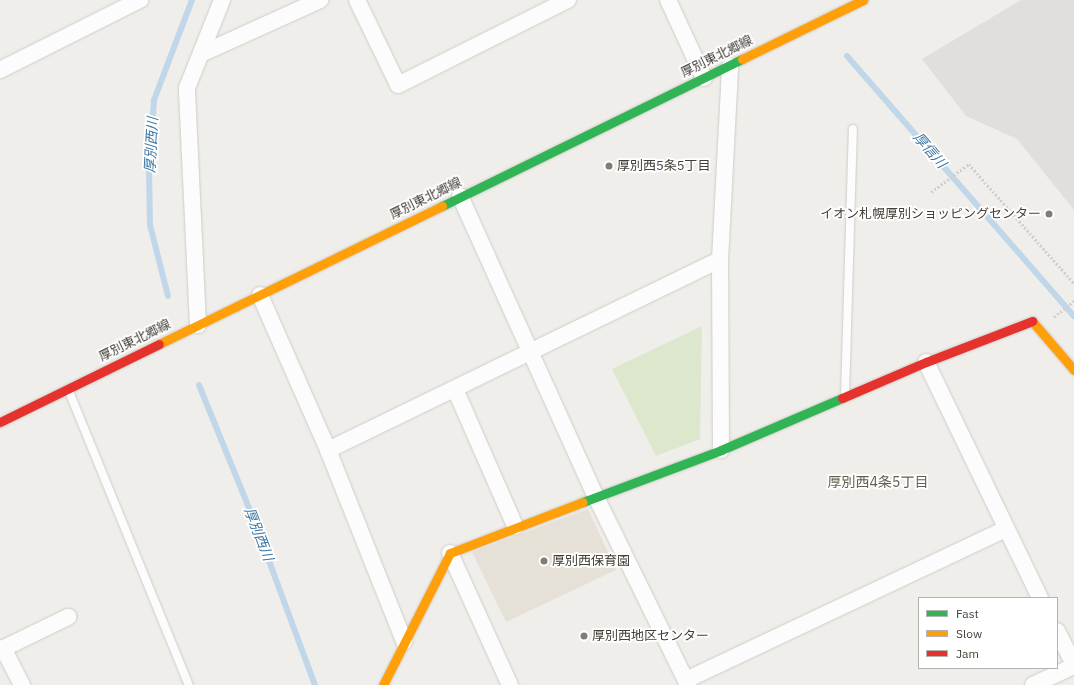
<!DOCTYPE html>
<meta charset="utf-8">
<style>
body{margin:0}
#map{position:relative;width:1074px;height:685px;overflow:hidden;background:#f0eeea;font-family:"IBM Plex Sans","Noto Sans JP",sans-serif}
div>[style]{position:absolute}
.education>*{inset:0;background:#e6e1d6}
.green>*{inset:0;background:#dde7cd}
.parking>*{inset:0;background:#e1dfdb}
.stream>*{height:6px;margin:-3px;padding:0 3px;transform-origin:3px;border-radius:3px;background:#c0d7e9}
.path>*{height:2.5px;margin-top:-1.25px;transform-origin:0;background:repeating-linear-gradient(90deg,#d1cecb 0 2px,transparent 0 4px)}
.roads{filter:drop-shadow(0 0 1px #ceccc8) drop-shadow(0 0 1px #ceccc8)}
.lane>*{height:8px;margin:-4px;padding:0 4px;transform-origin:4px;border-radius:4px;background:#fdfcfc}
.street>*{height:16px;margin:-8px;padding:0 8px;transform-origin:8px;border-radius:8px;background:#fdfcfc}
.fast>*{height:9px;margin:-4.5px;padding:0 4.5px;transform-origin:4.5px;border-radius:4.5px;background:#30b455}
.slow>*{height:9px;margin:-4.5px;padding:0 4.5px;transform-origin:4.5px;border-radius:4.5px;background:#ff9f0a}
.jam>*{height:9px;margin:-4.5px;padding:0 4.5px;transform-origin:4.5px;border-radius:4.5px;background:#e5322d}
.dots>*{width:11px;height:11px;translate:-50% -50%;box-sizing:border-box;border:2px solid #fff;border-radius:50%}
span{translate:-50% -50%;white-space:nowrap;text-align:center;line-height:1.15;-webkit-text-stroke:3.5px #fff;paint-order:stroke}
.street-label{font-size:13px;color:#454037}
.poi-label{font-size:13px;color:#454037}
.left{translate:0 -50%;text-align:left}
.right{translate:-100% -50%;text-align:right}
.water-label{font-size:14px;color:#3c76a5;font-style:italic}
.neighbourhood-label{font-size:14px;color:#665e50}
.legend{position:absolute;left:918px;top:597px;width:140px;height:72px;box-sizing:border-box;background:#fff;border:1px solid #b5b3af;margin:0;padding:5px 7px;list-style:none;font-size:12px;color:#454037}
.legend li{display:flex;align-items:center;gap:8px;height:20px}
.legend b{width:20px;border:1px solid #b5b3af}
</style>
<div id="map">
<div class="education">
<div style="clip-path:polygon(588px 509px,616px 570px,506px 622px,472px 552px)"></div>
</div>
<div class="green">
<div style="clip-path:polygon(702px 326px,700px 439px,656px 456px,612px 369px)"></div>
</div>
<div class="parking">
<div style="clip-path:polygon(1021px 0,1074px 0,1074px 210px,1017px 139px,966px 116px,922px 59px)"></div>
</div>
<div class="stream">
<div style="left:847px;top:56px;width:345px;rotate:48.9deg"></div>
<div style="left:168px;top:296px;width:73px;rotate:-104.2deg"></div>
<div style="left:150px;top:225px;width:55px;rotate:-91deg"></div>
<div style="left:149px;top:170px;width:70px;rotate:-85.9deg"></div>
<div style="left:154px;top:100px;width:107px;rotate:-69.2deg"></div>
<div style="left:199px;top:385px;width:149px;rotate:67.9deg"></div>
<div style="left:255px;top:523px;width:173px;rotate:69.7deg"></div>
</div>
<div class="path">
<div style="left:931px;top:192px;width:47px;rotate:-36.4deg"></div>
<div style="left:969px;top:164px;width:159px;rotate:48.6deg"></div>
<div style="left:1054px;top:317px;width:26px;rotate:-39deg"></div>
</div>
<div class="roads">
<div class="lane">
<div style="left:68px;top:389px;width:320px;rotate:67.8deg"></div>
<div style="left:845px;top:395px;width:266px;rotate:-88.3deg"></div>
</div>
<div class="street">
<div style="left:357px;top:0;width:94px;rotate:64.2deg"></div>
<div style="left:398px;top:85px;width:190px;rotate:-26.6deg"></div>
<div style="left:668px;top:0;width:86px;rotate:65.2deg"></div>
<div style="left:201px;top:54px;width:131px;rotate:-24.4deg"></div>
<div style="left:0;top:70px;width:157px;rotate:-26.6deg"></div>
<div style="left:460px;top:196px;width:328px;rotate:65.7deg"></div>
<div style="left:595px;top:495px;width:212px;rotate:63.9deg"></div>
<div style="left:260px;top:295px;width:169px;rotate:66.3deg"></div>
<div style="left:328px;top:450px;width:206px;rotate:68.3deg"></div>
<div style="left:198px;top:325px;width:237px;rotate:-92.7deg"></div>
<div style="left:187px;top:88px;width:95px;rotate:-68.3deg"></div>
<div style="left:926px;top:362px;width:262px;rotate:64.2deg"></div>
<div style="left:455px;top:389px;width:150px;rotate:66.3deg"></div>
<div style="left:328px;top:450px;width:436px;rotate:-25.9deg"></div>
<div style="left:721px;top:450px;width:190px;rotate:-90.3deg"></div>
<div style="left:720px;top:260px;width:194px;rotate:-87deg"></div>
<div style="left:450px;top:553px;width:145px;rotate:65.6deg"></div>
<div style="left:1057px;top:631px;width:37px;rotate:63deg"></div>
<div style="left:3px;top:648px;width:42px;rotate:62.8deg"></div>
<div style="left:0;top:650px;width:76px;rotate:-25.9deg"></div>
<div style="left:686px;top:680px;width:353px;rotate:-25.3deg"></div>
<div style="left:1033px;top:685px;width:45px;rotate:-24.9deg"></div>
</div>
<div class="fast">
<div style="left:442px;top:206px;width:334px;rotate:-26.1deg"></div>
<div style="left:583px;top:502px;width:147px;rotate:-20.6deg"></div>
<div style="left:721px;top:450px;width:132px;rotate:-23.3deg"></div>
</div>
<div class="slow">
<div style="left:742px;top:59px;width:135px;rotate:-26deg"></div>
<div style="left:1032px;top:321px;width:65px;rotate:49.4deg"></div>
<div style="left:159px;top:344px;width:315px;rotate:-26deg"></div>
<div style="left:383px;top:685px;width:148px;rotate:-63.1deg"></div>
<div style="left:450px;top:553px;width:142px;rotate:-21deg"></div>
</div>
<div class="jam">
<div style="left:842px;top:398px;width:91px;rotate:-23.2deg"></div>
<div style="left:926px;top:362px;width:114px;rotate:-21.1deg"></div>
<div style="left:0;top:422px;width:177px;rotate:-26.1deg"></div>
</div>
</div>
<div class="dots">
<div style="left:609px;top:166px;background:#817d76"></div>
<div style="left:1049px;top:214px;background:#817d76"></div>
<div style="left:544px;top:561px;background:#817d76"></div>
<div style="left:584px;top:636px;background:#817d76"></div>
</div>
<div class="street-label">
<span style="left:717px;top:57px;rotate:-26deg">厚別東北郷線</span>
<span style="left:426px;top:199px;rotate:-26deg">厚別東北郷線</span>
<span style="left:135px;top:341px;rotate:-26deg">厚別東北郷線</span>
</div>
<div class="poi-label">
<span class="left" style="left:617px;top:166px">厚別西5条5丁目</span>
<span class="right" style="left:1041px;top:214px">イオン札幌厚別ショッピングセンター</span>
<span class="left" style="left:552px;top:561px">厚別西保育園</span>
<span class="left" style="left:592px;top:636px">厚別西地区センター</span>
</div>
<div class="water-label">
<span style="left:151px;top:145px;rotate:-87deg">厚別西川</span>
<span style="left:930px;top:150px;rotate:49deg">厚信川</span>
<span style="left:259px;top:534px;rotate:69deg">厚別西川</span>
</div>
<div class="neighbourhood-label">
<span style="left:878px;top:482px">厚別西4条5丁目</span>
</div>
<ul class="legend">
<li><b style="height:5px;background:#30b455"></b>Fast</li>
<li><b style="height:5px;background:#ff9f0a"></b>Slow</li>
<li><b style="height:5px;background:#e5322d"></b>Jam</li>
</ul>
</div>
